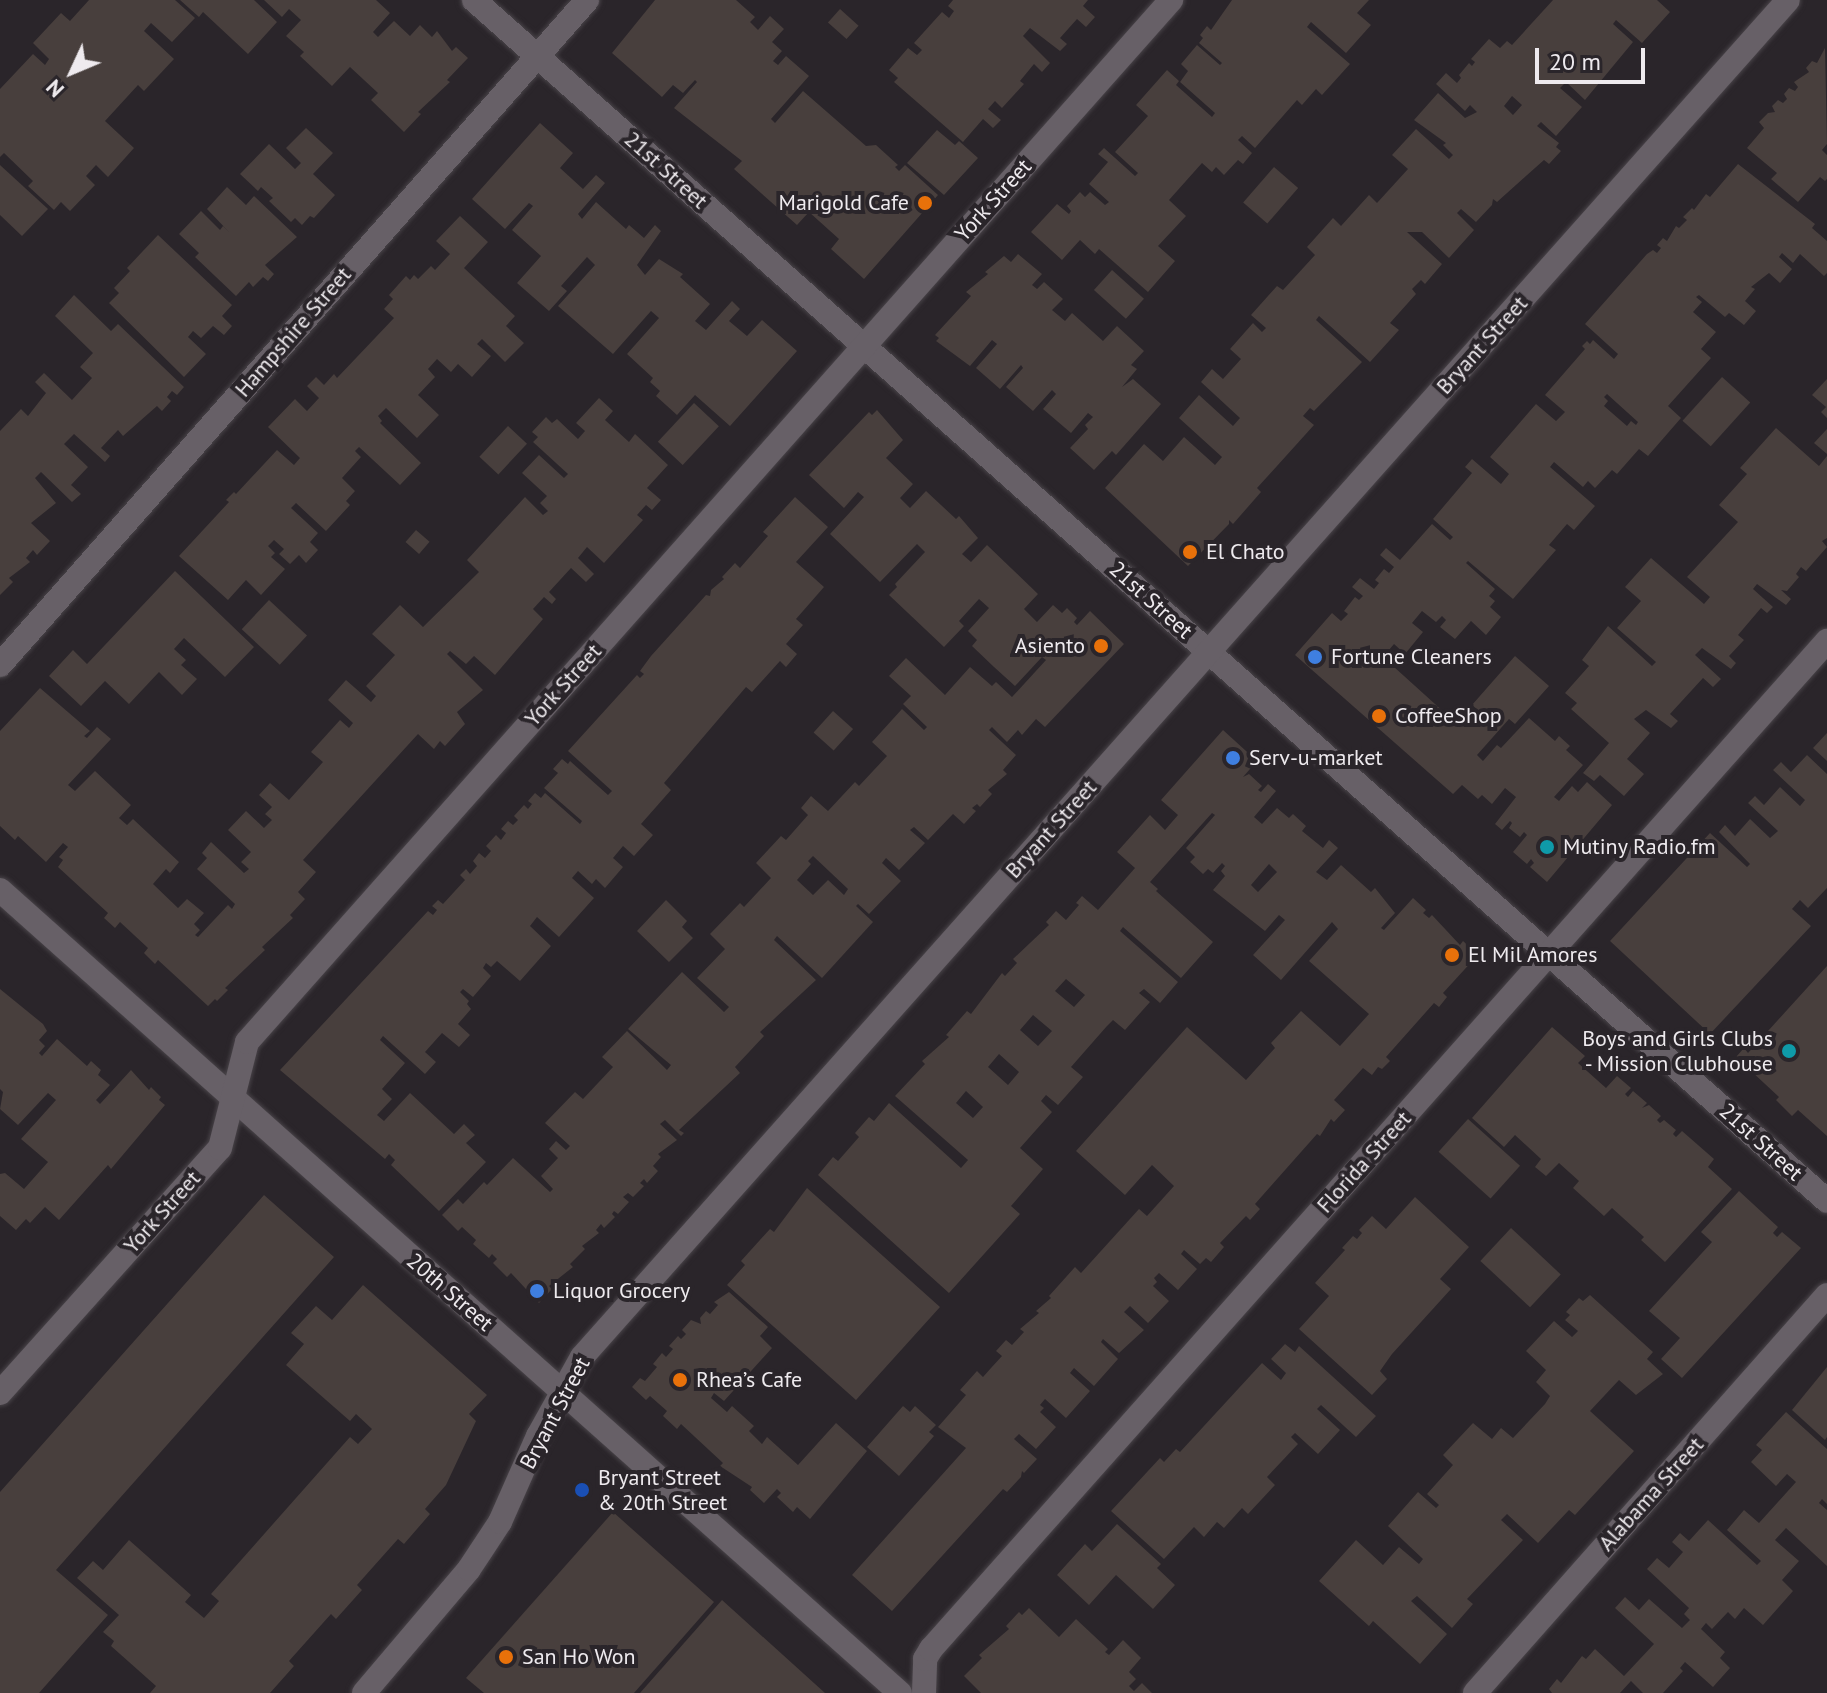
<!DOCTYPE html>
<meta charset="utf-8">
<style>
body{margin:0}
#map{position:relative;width:1827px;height:1693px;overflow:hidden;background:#2a252a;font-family:"PT Sans",sans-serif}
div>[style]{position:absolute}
.building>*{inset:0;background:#483f3d;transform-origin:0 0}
.roads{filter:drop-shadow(0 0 2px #484348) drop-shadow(0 0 2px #484348)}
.minor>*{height:24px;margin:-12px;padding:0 12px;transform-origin:12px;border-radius:12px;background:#676067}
.dots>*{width:22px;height:22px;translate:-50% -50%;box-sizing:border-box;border:4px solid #2a252a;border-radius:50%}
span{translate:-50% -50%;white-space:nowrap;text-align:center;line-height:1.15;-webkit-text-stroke:8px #2a252a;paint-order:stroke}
.street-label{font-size:22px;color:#eeeaee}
.poi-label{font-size:22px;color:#eeeaee}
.right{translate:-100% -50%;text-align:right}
.left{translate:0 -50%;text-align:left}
.north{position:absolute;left:32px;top:32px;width:80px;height:80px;-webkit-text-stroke:6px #2a252a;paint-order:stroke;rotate:226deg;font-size:22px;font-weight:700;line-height:32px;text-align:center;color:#eeeaee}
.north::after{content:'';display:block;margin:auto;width:28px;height:36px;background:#eeeaee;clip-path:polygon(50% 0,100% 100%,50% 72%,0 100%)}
.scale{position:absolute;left:1535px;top:48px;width:110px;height:36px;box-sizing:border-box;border:4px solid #eeeaee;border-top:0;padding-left:10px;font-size:24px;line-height:28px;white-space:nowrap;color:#eeeaee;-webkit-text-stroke:6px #2a252a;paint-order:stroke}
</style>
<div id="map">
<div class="building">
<div style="clip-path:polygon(89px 0,175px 0,195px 18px,172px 42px,151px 23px,144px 31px,174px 59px,144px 91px,138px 85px,105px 121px,134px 148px,108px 177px,96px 165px,86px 176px,95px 185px,70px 211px,61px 202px,54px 210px,28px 186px,33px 181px,4px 153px,0 157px,0 89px,33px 54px,45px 65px,49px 59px,33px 43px,61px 13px,70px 21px)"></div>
<div style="clip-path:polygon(180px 0,254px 0,277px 22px,248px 54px,203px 12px,199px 17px)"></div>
<div style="clip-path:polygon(264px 0,376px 0,390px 13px,373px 32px,378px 37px,394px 21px,410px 36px,420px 25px,432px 37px,437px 31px,452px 51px,456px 47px,468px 58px,447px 80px,450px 82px,418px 112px,421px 114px,404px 132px,371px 100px,378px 93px,350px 67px,332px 86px,300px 56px,304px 52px,286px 36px,301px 20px,289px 9px,282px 17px)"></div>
<div style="clip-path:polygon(655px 0,736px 0,755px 17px,750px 22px,758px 30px,770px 16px,784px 29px,772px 42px,782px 51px,773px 61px,778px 65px,786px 56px,809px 76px,771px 119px,775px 123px,803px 91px,866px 146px,876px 145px,898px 165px,895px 167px,899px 171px,905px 165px,938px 195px,864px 279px,831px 249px,839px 239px,809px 212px,797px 225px,734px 169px,742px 161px,674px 108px,697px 82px,695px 80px,683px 93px,673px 85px,662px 97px,612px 53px)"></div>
<div style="clip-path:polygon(953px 0,1088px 0,1083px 6px,1095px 17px,1086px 27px,1077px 19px,1060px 38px,1067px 44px,1060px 51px,1030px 28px,1023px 36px,1050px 63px,1042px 72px,1034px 64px,1020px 81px,1024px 84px,1002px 108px,995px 101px,988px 109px,1001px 120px,993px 128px,983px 119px,963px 142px,894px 82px,898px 78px,889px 70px,908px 48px,917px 55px,922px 50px,914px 43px,942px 12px,949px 18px,954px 11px,948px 6px)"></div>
<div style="clip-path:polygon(1232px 0,1369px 0,1357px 13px,1371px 25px,1346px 53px,1311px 22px,1307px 27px,1350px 64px,1322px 95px,1316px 89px,1302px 105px,1297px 100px,1255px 148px,1242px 136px,1238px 140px,1252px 153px,1243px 164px,1238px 160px,1224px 175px,1216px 167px,1212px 172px,1202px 163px,1169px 200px,1186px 216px,1158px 246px,1175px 261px,1148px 292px,1099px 249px,1095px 254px,1080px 240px,1062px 260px,1031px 232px,1057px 204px,1069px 214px,1071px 211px,1067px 206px,1080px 192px,1085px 197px,1090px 192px,1105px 205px,1109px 202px,1089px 184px,1108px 162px,1098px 154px,1104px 148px,1135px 176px,1138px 173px,1115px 152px,1148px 116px,1136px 105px,1167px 70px,1179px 81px,1176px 85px,1212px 117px,1215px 113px,1180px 82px,1188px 71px,1181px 64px,1197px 45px,1220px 65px,1222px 63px,1199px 43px,1203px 38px,1200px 35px,1207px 26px,1211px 30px)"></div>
<div style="clip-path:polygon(evenodd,1553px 0,1657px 0,1670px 12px,1642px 43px,1616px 20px,1613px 24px,1633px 42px,1585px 100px,1566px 82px,1560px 88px,1582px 107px,1556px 136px,1541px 122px,1537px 126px,1559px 143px,1556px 147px,1561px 151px,1549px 164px,1544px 160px,1497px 202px,1493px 199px,1492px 205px,1476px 222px,1461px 209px,1457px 213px,1474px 230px,1449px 258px,1422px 232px,1407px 232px,1442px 264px,1425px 284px,1421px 280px,1412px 289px,1416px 294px,1390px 323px,1399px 330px,1370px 362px,1319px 316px,1316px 320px,1362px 362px,1314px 411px,1310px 408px,1303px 416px,1314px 425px,1257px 488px,1261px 492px,1233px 524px,1229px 520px,1229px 524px,1188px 566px,1105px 488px,1144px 444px,1163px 461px,1184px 437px,1215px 465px,1222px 457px,1179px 418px,1199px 395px,1233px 426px,1240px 418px,1201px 382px,1212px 369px,1223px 379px,1241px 359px,1230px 349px,1253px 323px,1262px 332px,1266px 328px,1251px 315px,1277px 286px,1283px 290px,1315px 255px,1307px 247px,1333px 218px,1341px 226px,1369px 195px,1377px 203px,1408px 169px,1392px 155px,1416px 129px,1449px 159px,1453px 155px,1443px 145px,1446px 143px,1414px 120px,1438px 93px,1465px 118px,1477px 112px,1470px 105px,1465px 111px,1436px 84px,1446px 73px,1457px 83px,1461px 78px,1459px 75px,1469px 63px,1472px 66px,1475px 62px,1471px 59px,1489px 39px,1500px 48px,1507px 41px,1512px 45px,1553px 0,1512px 96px,1522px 105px,1513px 115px,1504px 106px,1512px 96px)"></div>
<div style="left:840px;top:9px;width:25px;height:18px;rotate:42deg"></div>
<div style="clip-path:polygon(1825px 48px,1827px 144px,1822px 150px,1827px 155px,1827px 179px,1825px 181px,1820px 177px,1798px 202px,1771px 179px,1777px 173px,1747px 148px,1764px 128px,1759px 122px,1768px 113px,1775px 112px,1772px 106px,1778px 100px,1783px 103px,1787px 99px,1784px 94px,1789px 88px,1795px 91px,1798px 87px,1794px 82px,1809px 72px,1806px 68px,1812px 61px,1817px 63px)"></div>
<div style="clip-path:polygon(540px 123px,573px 153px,560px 168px,583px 189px,596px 175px,605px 183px,578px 214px,582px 219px,596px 202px,626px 229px,629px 225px,644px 238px,655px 225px,661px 231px,637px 265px,645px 275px,659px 259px,683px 274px,680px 277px,710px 304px,695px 321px,706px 330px,732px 301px,740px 309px,729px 321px,747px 336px,762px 320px,797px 351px,730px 426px,695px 395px,677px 415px,656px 396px,660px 391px,650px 382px,653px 378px,627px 354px,659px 318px,651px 311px,613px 354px,558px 306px,595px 265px,587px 257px,561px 286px,567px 291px,549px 311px,517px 283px,541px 256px,512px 230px,533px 206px,529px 203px,505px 229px,472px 199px)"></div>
<div style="clip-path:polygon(306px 128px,333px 153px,313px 174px,335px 195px,314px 218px,310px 216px,302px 225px,295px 218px,291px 222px,269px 201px,273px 198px,261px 187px,258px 191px,240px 174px,269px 144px,295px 169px,301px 163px,286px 148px)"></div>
<div style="clip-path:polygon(937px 130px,955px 145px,959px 141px,978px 158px,944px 195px,907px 163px)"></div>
<div style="clip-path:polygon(evenodd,1738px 164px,1815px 224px,1812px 228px,1827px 241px,1827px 273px,1824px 276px,1800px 254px,1793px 263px,1782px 253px,1779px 257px,1792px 269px,1780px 283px,1769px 273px,1751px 287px,1755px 289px,1745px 301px,1756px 311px,1744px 325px,1729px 313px,1725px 317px,1699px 295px,1696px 297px,1702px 302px,1693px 312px,1716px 332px,1701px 349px,1711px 358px,1668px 406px,1681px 418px,1648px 456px,1639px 449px,1617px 474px,1612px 470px,1595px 488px,1588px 481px,1583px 487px,1554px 462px,1550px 467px,1595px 506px,1574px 530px,1567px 524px,1549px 545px,1556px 550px,1513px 599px,1468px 561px,1466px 563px,1495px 589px,1489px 596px,1495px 601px,1490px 607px,1501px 617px,1486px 635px,1471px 621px,1455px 639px,1440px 627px,1446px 620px,1442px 616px,1436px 622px,1422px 611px,1412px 623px,1423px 632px,1405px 654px,1394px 644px,1383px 657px,1456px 723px,1469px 708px,1481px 719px,1484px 715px,1472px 705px,1515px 656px,1549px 686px,1515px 724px,1509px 719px,1477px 755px,1483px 761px,1497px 745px,1501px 748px,1529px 718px,1555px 741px,1559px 736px,1570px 746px,1566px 750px,1583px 765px,1554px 797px,1559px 801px,1572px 786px,1578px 792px,1587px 782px,1612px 805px,1547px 882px,1530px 867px,1534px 863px,1531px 859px,1527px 864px,1513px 852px,1527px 835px,1524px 832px,1520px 837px,1509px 828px,1512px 823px,1510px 821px,1502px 830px,1495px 824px,1516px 797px,1505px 788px,1492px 804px,1482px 795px,1478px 799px,1462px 785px,1453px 794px,1295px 655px,1332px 613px,1341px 621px,1348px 614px,1344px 611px,1355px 597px,1359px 600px,1363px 596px,1352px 587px,1360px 578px,1374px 589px,1379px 583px,1375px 580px,1384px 569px,1389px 573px,1394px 567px,1380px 555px,1386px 548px,1400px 560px,1432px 524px,1450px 540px,1453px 537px,1433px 519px,1472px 473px,1465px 467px,1472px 459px,1501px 484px,1509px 474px,1490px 457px,1536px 404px,1556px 421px,1565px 412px,1545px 395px,1585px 349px,1582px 346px,1587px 341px,1590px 344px,1593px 340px,1614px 359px,1618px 354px,1585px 324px,1647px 254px,1653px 250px,1657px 253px,1661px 248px,1657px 245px,1663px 238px,1667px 241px,1676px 226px,1679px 228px,1687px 220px,1683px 217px,1692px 208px,1694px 210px,1706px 194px,1710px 197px,1738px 164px,1607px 394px,1638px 422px,1636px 425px,1631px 421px,1627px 426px,1604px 406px,1608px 401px,1604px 397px,1607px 394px)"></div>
<div style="clip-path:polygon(0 165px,48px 209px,22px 236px,0 215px)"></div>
<div style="left:1274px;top:167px;width:32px;height:47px;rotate:41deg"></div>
<div style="clip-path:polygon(227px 187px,246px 205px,254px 196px,297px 237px,265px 265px,274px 274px,268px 281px,263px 277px,253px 287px,249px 282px,236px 296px,195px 257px,199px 253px,179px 234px,201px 211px,220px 230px,223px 226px,229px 232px,207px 209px)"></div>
<div style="clip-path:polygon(460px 216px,488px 242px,464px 268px,515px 316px,506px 326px,524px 343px,505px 362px,482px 339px,477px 344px,491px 356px,472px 377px,458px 364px,451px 372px,437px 359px,428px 369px,435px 377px,418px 395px,439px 415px,417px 438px,386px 408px,378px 416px,382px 421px,380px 423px,421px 463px,400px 485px,359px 447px,355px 451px,361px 457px,342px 478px,355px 491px,346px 501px,350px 505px,326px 531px,296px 503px,291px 508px,318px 533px,310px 542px,318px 550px,306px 563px,299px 555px,290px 564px,279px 554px,284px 549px,274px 540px,268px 546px,275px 553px,271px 557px,285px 569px,261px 595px,246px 580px,228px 600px,179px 556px,229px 502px,226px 500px,234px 492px,236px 494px,277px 450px,294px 465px,300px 458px,268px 427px,295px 399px,307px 411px,319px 398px,307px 386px,316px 377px,324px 385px,334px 374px,337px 378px,394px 318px,384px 309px,393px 299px,389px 295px,406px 276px,410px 280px,414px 275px,418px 279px,431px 266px,435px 270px,450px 254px,436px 241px)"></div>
<div style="clip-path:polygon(158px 235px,232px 305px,222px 316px,232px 326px,224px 335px,213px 326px,201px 338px,193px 331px,188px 337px,206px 354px,184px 377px,109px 303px,119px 293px,114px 288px,130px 271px,127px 268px)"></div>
<div style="clip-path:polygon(1018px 254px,1042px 274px,1032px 285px,1037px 289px,1044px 282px,1063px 299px,1052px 310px,1065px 321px,1072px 313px,1103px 341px,1117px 326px,1144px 351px,1131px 365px,1137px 369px,1122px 387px,1133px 379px,1161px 404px,1116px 455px,1112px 451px,1094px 470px,1070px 448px,1088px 429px,1085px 425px,1093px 417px,1088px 413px,1071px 433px,1043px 409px,1056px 394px,1052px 390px,1033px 411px,1006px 387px,1023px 368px,1021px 365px,1000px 389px,976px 368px,997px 344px,992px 340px,970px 366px,936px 341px,939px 338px,935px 335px,971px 296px,966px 292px,988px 274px,985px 272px,1004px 256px,1011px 262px)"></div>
<div style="left:1112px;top:270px;width:43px;height:27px;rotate:42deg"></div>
<div style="clip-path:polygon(74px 295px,111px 331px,118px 324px,184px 387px,177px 395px,172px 391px,167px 397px,171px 401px,162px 411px,157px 406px,123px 436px,118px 430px,101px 448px,110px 456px,105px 462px,74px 434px,64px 444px,88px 467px,71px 485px,81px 494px,72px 502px,41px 472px,35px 478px,56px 503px,31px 523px,50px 541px,37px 555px,33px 550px,26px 558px,30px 562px,9px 578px,13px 582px,0 595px,0 431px,21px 409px,28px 416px,46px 393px,35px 382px,44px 373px,72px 400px,92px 378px,80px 367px,93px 353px,55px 316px)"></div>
<div style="left:1722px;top:377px;width:38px;height:59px;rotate:42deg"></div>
<div style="clip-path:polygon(1827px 379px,1827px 418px,1821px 412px,1826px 407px,1812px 395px)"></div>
<div style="clip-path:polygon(599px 398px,613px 411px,605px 420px,629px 442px,635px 434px,668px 465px,647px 488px,661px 500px,652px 510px,646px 505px,637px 515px,643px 520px,604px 563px,587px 547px,578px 558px,594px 574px,586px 582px,571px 568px,549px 592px,556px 599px,552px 604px,544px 597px,533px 609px,543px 619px,495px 675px,474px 656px,466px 664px,450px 651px,447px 654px,483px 690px,457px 712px,465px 724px,445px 746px,440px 741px,434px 749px,418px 734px,303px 860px,316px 872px,298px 892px,305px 899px,290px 915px,293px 918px,262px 947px,265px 950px,225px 988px,228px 990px,217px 1001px,215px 999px,208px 1006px,158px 960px,155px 964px,144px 953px,148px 948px,120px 922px,115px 928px,104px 918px,108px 913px,58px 867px,63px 860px,59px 857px,68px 847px,63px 843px,46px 862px,18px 836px,15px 840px,0 826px,0 731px,40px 688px,90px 731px,84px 736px,87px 738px,97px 727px,111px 739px,68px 785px,75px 791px,95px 771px,131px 805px,119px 818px,127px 825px,133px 819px,179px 862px,170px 873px,166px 869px,153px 884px,178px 908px,187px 899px,204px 913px,194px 924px,200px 930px,195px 935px,198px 937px,228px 905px,232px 909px,235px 904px,197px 869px,207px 858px,202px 853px,211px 842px,244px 873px,249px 869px,241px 862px,251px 852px,228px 830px,246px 811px,264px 828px,272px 820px,265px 814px,272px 807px,259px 795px,270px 783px,289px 800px,323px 762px,311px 752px,340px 720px,349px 728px,353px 723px,328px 700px,346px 680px,371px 702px,376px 696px,366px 686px,395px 655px,372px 634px,400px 605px,423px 627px,479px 572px,467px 560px,525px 497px,543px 515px,548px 511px,540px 503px,547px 496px,522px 473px,539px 455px,564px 478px,568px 474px,533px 442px,538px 437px,532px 432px,546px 417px,552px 423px,557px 419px,578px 439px,585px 431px,576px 423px)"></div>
<div style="left:694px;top:403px;width:34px;height:53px;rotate:43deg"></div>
<div style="clip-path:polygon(evenodd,877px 410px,903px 440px,886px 458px,913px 484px,900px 498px,910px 508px,926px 491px,956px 519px,959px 516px,978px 538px,962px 554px,971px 562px,987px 545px,1038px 594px,1024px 609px,1037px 622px,1053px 605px,1062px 613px,1067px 608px,1077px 618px,1074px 622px,1077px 625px,1090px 611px,1124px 644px,1045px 727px,1036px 719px,1022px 735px,1018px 730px,1007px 742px,992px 727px,989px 730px,1016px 755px,1003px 770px,1007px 774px,988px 790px,992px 794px,980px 807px,977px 804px,972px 808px,976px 811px,964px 824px,953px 814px,928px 840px,914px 827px,910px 830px,925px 843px,899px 870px,886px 858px,882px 863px,901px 881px,869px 914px,858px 904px,856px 906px,873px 922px,822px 978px,777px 936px,774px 940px,816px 980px,760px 1032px,764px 1036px,735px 1067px,740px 1073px,679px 1130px,684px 1133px,681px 1136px,665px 1120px,660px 1124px,677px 1140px,658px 1154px,661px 1157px,653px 1166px,658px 1171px,647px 1183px,644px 1179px,640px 1183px,644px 1186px,633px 1197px,628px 1193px,623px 1197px,629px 1202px,618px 1214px,614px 1211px,612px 1214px,615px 1217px,604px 1228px,601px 1224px,596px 1230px,599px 1233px,582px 1246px,585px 1249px,570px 1264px,573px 1267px,549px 1286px,552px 1289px,539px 1303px,511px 1273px,507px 1277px,493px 1263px,497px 1259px,492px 1254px,489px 1258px,473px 1244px,476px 1240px,462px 1227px,458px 1231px,442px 1215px,458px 1199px,463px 1204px,484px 1182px,487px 1185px,513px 1158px,550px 1192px,553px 1189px,541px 1176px,558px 1158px,549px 1149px,556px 1141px,566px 1150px,570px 1146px,545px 1123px,575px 1092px,583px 1099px,613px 1067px,602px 1057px,627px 1031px,667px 1070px,671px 1065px,628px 1029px,682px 972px,724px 1012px,729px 1007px,697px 978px,725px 949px,710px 934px,740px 903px,744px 907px,771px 878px,756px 863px,781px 836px,786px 840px,808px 815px,801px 808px,811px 796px,828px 811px,855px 782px,859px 786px,887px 756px,872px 742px,902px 709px,924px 730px,927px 727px,903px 704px,911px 696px,889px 676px,906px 658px,945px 695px,970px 667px,992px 686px,996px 682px,1012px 697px,1046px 660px,1042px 657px,1015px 686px,994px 667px,972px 646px,977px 640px,968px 631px,989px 608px,979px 599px,959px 621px,964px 626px,944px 647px,889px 595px,897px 587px,895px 584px,925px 552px,917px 544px,880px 582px,830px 534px,864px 497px,858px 492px,844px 508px,809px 475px,869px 412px,872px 415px,877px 410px,813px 856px,848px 889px,844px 895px,828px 880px,813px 895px,797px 880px,811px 864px,808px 861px,813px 856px)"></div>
<div style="left:508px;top:426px;width:26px;height:42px;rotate:43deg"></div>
<div style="clip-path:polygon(1776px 428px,1819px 466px,1827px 456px,1827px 538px,1822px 541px,1827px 547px,1806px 571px,1801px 567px,1796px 574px,1799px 577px,1787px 591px,1781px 590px,1791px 599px,1786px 605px,1757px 584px,1753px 589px,1773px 607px,1767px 613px,1761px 608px,1738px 635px,1744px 640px,1729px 656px,1736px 663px,1731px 669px,1702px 648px,1695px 655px,1721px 679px,1713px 687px,1703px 678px,1670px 714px,1678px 721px,1671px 728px,1646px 710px,1634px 719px,1650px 733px,1627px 759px,1644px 774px,1624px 796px,1600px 775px,1594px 781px,1583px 773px,1609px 743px,1571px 709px,1577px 703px,1565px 693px,1589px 666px,1582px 660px,1608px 626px,1652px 666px,1656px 662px,1617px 628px,1641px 601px,1625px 587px,1651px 558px,1704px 604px,1710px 597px,1687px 577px,1738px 522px,1719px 505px,1747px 474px,1740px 468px)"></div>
<div style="clip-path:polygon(1827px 429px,1827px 454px,1814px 443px)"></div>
<div style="clip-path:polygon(795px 497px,828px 527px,796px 562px,824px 587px,796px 619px,803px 625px,786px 644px,797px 654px,786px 667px,780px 661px,752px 692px,746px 687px,664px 783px,671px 790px,641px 824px,653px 835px,634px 856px,623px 846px,613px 858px,623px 867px,605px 888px,596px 879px,592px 884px,578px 871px,572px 878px,594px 898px,559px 937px,537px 917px,530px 926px,551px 946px,520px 981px,497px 961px,491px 967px,486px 963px,483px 968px,491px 976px,473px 997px,463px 989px,460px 992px,469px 1001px,467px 1004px,471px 1009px,458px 1024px,470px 1035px,459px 1047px,442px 1033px,425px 1052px,436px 1062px,425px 1074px,383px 1036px,380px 1040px,405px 1063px,382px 1089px,392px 1099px,377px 1115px,384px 1121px,410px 1093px,454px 1134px,464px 1124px,475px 1135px,466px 1143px,486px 1162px,439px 1211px,391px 1165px,395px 1160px,389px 1154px,385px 1159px,280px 1070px,428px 911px,433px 915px,437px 910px,432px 906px,438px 900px,443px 904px,465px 880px,460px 875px,466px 869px,470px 874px,477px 866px,473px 861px,479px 853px,485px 858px,491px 851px,486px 846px,496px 835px,501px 840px,506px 833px,501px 829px,508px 821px,513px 825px,518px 820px,514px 816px,524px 805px,528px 809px,532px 804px,528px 801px,535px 793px,541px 798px,545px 793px,580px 824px,582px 821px,544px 788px,558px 773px,553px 769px,562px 759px,568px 764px,570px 761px,608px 795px,612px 791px,568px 751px,637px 675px,640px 678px,644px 674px,640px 671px,651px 656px,706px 595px,710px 596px,711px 590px,724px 579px,722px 577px,735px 563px,740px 568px,768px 536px,763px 532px)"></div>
<div style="left:416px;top:530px;width:18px;height:16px;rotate:41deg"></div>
<div style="clip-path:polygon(175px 571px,254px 647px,225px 677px,184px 638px,174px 649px,186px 660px,181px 665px,197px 679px,182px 695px,159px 672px,129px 704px,105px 681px,81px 706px,49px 676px,73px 650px,87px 664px)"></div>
<div style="left:269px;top:600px;width:52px;height:40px;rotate:43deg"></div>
<div style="left:833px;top:711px;width:27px;height:29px;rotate:42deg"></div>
<div style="clip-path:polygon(evenodd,1223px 730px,1257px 761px,1243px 777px,1249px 774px,1262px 786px,1258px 790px,1261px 792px,1268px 784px,1276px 791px,1254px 817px,1262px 824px,1277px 808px,1289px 818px,1293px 814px,1306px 826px,1302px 831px,1323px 848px,1329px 840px,1338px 848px,1316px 872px,1327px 880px,1341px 865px,1371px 892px,1375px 888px,1395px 913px,1381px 928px,1384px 930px,1413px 898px,1426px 910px,1423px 913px,1429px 918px,1432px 915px,1460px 945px,1463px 941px,1473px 950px,1471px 954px,1475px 958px,1443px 993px,1447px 997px,1439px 1007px,1434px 1003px,1386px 1057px,1390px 1061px,1382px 1069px,1378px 1067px,1372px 1075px,1363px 1068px,1334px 1100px,1345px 1110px,1334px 1122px,1331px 1119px,1320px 1136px,1317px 1134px,1255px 1204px,1260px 1209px,1250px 1220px,1246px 1216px,1220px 1243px,1224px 1247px,1211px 1262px,1206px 1258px,1200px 1264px,1184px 1250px,1181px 1254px,1197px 1269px,1178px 1290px,1159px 1273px,1154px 1278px,1157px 1282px,1153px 1286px,1169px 1301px,1148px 1323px,1130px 1306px,1124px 1312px,1144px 1330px,1119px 1353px,1103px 1339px,1101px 1342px,1118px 1359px,1094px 1386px,1074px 1368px,1070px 1373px,1090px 1391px,1066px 1418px,1045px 1399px,1040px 1405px,1044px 1408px,1040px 1412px,1056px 1427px,1036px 1449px,1019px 1434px,1014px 1439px,1037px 1459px,1024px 1473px,1022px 1471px,1021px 1477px,1007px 1492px,1003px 1489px,892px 1611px,852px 1575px,966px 1448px,938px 1427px,966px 1395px,960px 1390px,977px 1371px,983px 1377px,991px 1368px,1002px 1356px,996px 1351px,1006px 1340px,1012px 1345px,1024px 1332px,1020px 1329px,1039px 1313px,1036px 1311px,1051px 1298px,1049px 1296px,1075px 1267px,1081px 1273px,1139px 1209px,1147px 1216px,1174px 1186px,1152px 1165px,1125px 1195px,1076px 1151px,1187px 1027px,1246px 1080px,1275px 1048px,1271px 1043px,1301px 1011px,1340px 1046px,1369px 1014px,1309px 961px,1338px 929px,1332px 922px,1281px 980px,1253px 955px,1285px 920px,1279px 915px,1265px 931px,1213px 890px,1225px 876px,1221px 871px,1225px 866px,1222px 863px,1213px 873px,1208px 869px,1203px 874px,1190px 862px,1195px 857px,1186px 848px,1215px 815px,1212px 813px,1150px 882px,1158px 889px,1156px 891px,1213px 942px,1181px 978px,1123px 927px,1120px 931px,1178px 982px,1160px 1003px,1144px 989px,1139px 993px,1150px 1002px,1125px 1030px,1113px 1020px,1107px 1026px,1071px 1067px,1083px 1077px,1058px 1105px,1046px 1095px,1041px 1101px,1052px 1112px,1020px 1148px,1043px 1169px,1011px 1206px,1020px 1214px,949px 1293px,818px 1175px,833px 1157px,838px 1161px,859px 1137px,855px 1133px,869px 1117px,874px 1121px,889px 1103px,961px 1168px,968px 1160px,895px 1096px,925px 1064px,922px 1061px,949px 1037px,946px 1035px,967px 1011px,971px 1014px,1002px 973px,1005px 976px,1017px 963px,1013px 959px,1049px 925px,1046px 922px,1056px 911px,1066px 920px,1079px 905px,1076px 903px,1082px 896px,1098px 910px,1135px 868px,1117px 852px,1150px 815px,1165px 830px,1178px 815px,1161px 800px,1223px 730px,1269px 864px,1277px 872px,1258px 892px,1251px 885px,1269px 864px,1223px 730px,1066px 979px,1085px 995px,1074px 1007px,1055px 991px,1066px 979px,1223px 730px,1033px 1015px,1052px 1031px,1038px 1046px,1020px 1030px,1033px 1015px,1223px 730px,999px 1054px,1019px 1072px,1008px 1085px,988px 1067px,999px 1054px,1223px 730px,966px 1091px,983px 1107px,973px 1118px,956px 1103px,966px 1091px)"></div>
<div style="clip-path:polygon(1827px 733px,1827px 761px,1813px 748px)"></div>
<div style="clip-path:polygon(1807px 755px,1827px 774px,1827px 888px,1808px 908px,1800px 900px,1792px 909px,1811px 926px,1710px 1034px,1610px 941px,1710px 833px,1747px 867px,1750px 864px,1719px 832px,1725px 825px,1735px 836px,1750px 819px,1770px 838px,1778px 831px,1748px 803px,1755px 796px,1764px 805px,1780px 787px,1800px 806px,1805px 800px,1773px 770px,1781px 762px,1791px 772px)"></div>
<div style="clip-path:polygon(666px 900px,687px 921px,682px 927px,693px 938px,669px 962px,637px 931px)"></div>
<div style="clip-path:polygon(1827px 966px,1827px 1136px,1798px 1110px,1792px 1116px,1776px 1100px,1779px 1097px,1736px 1057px,1744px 1048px,1748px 1053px)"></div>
<div style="clip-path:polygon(0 989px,43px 1024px,47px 1031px,39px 1040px,45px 1046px,39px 1053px,42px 1056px,57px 1039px,87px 1066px,91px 1061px,101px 1070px,98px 1075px,110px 1085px,96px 1100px,100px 1104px,131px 1070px,149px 1090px,151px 1087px,161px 1097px,159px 1100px,165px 1105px,111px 1169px,108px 1165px,59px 1220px,45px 1207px,30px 1223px,26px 1219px,16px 1230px,0 1216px,0 1174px,5px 1173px,24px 1189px,48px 1162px,21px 1139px,56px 1100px,48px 1093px,18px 1125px,0 1109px,3px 1092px,0 1089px)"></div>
<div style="clip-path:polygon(1552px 1027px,1585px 1056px,1578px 1063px,1606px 1088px,1617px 1076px,1631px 1088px,1625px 1094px,1628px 1097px,1633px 1091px,1647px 1103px,1642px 1108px,1649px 1105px,1661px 1116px,1657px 1120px,1660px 1123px,1664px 1120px,1676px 1130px,1673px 1134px,1676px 1137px,1682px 1131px,1714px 1159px,1708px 1167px,1732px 1189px,1665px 1262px,1641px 1240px,1644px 1237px,1612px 1208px,1604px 1216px,1573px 1188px,1579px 1181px,1559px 1163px,1546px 1176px,1535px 1167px,1541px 1159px,1515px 1135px,1504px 1147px,1472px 1118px)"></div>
<div style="left:1468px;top:1119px;width:70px;height:44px;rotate:42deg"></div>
<div style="clip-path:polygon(807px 1188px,940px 1307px,856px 1400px,727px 1285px,745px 1265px,741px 1261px,770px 1229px,774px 1232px)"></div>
<div style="clip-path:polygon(1739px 1191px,1778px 1227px,1773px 1233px,1777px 1237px,1782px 1232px,1801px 1248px,1682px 1378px,1661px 1359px,1680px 1338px,1649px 1311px,1712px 1242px,1701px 1232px)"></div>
<div style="clip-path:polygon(264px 1195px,334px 1257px,56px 1570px,108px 1615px,39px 1693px,0 1693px,0 1492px)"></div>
<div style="clip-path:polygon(1415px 1197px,1469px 1247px,1440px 1279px,1451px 1289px,1392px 1354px,1380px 1371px,1387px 1379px,1372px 1395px,1299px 1329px,1329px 1296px,1315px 1283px,1345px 1250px,1342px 1248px,1353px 1236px,1357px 1239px,1362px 1233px,1359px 1230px,1372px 1216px,1386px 1229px)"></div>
<div style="left:1511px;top:1228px;width:68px;height:45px;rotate:43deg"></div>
<div style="clip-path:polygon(363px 1285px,487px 1395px,469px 1414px,476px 1421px,446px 1485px,425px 1509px,430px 1514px,404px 1544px,398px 1539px,357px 1585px,362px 1590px,336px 1619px,331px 1614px,289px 1661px,294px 1666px,270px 1693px,150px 1693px,156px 1686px,111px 1646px,114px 1641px,103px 1632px,119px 1615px,77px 1578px,93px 1561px,103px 1570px,129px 1540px,191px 1595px,185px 1602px,204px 1618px,219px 1601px,211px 1594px,350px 1437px,358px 1444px,372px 1429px,356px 1414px,350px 1421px,286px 1365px,304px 1344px,291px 1333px,316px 1306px,332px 1320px)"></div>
<div style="clip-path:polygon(729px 1292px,768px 1327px,760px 1336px,772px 1348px,724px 1401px,714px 1393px,711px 1398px,727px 1412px,732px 1406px,754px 1426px,749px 1431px,762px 1444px,767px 1437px,798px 1465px,836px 1423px,867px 1451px,810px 1519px,797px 1507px,793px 1512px,777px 1497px,781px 1493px,777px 1489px,764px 1503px,750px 1490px,752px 1487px,720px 1466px,723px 1463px,681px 1424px,677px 1429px,663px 1416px,667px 1411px,650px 1396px,646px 1400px,632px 1387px,640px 1378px,645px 1381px,657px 1367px,653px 1364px,662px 1353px,666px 1357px,673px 1349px,669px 1346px,678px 1336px,681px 1339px,686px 1334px,682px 1330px,691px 1320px,701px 1324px,700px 1318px,706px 1311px,710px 1314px,718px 1305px,714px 1302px)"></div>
<div style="clip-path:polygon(1590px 1295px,1653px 1352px,1647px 1359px,1663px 1374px,1636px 1395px,1619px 1380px,1590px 1411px,1634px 1451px,1575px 1515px,1569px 1510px,1538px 1543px,1507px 1514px,1501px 1520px,1523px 1540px,1467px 1599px,1473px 1604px,1452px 1628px,1417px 1596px,1411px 1601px,1447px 1634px,1420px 1664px,1373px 1621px,1369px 1626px,1319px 1581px,1356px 1540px,1383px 1565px,1399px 1547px,1419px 1564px,1423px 1559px,1388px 1526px,1418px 1492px,1436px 1508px,1439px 1505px,1427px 1494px,1453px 1465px,1443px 1455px,1473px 1423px,1492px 1439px,1501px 1428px,1513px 1438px,1545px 1404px,1550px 1396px,1536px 1382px,1546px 1370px,1526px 1351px,1554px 1321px,1572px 1337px,1578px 1331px,1565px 1320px,1570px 1315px,1566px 1312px,1579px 1298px,1583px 1301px)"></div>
<div style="clip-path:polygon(1285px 1344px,1295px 1352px,1299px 1346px,1376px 1416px,1356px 1437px,1321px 1405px,1317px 1409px,1340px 1430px,1318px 1454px,1295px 1433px,1291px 1437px,1298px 1444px,1267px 1477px,1275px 1485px,1248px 1514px,1242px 1508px,1224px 1528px,1217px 1522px,1204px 1537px,1194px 1527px,1164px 1559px,1111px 1511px,1160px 1458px,1164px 1462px,1176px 1449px,1180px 1452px,1262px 1363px,1281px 1380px,1286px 1373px,1271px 1359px)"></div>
<div style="clip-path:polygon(1827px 1367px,1827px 1437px,1825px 1440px,1792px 1410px)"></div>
<div style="clip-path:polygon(903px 1406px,910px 1412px,915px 1406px,936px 1425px,929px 1432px,934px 1436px,899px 1476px,867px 1447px)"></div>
<div style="clip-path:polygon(1786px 1412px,1827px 1449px,1827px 1504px,1822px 1499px,1819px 1503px,1827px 1510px,1827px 1566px,1786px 1528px,1775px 1540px,1799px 1561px,1782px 1580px,1793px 1591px,1763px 1625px,1744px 1608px,1735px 1619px,1728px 1612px,1712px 1629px,1706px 1623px,1701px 1629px,1725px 1652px,1720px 1658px,1730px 1668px,1713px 1687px,1685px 1662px,1680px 1668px,1683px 1671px,1663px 1693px,1643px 1693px,1631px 1681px,1620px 1693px,1552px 1693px,1549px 1689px,1557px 1679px,1561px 1683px,1582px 1656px,1586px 1659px,1595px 1649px,1624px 1676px,1654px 1644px,1615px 1608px,1625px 1597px,1639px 1610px,1649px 1599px,1682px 1628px,1690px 1620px,1684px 1614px,1689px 1608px,1647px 1569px,1657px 1558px,1669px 1568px,1683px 1552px,1672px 1542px,1680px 1533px,1689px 1541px,1708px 1520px,1757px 1565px,1761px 1561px,1727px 1530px,1744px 1510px,1759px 1523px,1796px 1482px,1787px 1474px,1776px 1486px,1751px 1462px,1762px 1450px,1756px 1445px)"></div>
<div style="clip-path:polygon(613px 1512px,714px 1602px,634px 1693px,484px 1693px,466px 1678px)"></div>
<div style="clip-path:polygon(1117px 1524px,1161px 1564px,1157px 1568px,1175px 1585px,1153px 1609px,1116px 1575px,1089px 1605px,1057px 1575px,1085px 1544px,1092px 1551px)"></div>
<div style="clip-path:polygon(722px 1600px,825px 1693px,640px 1693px)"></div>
<div style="clip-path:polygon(1029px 1608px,1059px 1637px,1076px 1619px,1108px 1649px,1105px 1652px,1109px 1655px,1123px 1640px,1141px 1658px,1129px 1672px,1136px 1679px,1129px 1686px,1134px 1691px,1142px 1683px,1152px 1693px,981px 1693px,964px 1676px,982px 1658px,979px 1655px,1009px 1629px,1006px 1626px,1019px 1612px,1022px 1615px)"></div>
</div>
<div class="roads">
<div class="minor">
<div style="left:474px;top:0;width:1809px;rotate:41.59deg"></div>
<div style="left:0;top:665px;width:887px;rotate:-48.56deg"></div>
<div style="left:0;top:890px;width:1206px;rotate:41.74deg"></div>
<div style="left:0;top:1393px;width:329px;rotate:-48.1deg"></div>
<div style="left:220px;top:1148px;width:109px;rotate:-75.7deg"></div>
<div style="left:247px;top:1042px;width:1393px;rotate:-48.43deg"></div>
<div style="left:364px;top:1693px;width:162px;rotate:-49.7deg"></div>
<div style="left:469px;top:1569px;width:56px;rotate:-56.6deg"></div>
<div style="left:500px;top:1522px;width:94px;rotate:-66.2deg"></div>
<div style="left:538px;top:1436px;width:90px;rotate:-60.9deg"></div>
<div style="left:582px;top:1357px;width:1815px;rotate:-48.37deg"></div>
<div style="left:924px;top:1693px;width:34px;rotate:-88deg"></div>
<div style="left:925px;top:1659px;width:12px;rotate:-59deg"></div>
<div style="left:931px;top:1649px;width:1349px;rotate:-48.37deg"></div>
<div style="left:1475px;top:1693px;width:531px;rotate:-48.51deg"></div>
</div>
</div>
<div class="dots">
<div style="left:925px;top:203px;background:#e8710a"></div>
<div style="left:1190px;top:552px;background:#e8710a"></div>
<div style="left:1101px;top:646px;background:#e8710a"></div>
<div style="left:1315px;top:657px;background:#3f7fe0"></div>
<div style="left:1379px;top:716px;background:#e8710a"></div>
<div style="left:1233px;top:758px;background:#3f7fe0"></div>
<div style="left:1547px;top:847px;background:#0f9aa8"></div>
<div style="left:1452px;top:955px;background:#e8710a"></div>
<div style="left:1789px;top:1051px;background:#0f9aa8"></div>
<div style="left:537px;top:1291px;background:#3f7fe0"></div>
<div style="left:680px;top:1380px;background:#e8710a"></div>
<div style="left:582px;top:1490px;background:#1a4fb4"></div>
<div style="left:506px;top:1657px;background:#e8710a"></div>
</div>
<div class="street-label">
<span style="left:666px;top:170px;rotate:42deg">21st Street</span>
<span style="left:993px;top:200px;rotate:-48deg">York Street</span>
<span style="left:293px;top:332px;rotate:-49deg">Hampshire Street</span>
<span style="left:1482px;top:345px;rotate:-48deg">Bryant Street</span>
<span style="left:1151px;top:600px;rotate:42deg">21st Street</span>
<span style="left:563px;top:685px;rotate:-48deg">York Street</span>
<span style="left:1051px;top:829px;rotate:-48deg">Bryant Street</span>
<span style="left:1761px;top:1142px;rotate:42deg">21st Street</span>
<span style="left:1364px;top:1162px;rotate:-48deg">Florida Street</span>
<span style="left:162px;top:1212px;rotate:-48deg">York Street</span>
<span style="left:450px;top:1292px;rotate:41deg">20th Street</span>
<span style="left:555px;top:1413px;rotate:-62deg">Bryant Street</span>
<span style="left:1651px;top:1494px;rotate:-48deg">Alabama Street</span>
</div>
<div class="poi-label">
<span class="right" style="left:909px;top:203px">Marigold Cafe</span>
<span class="left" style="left:1206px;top:552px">El Chato</span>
<span class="right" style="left:1085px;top:646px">Asiento</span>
<span class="left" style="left:1331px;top:657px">Fortune Cleaners</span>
<span class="left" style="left:1395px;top:716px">CoffeeShop</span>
<span class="left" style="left:1249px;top:758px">Serv-u-market</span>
<span class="left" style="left:1563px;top:847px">Mutiny Radio.fm</span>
<span class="left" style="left:1468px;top:955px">El Mil Amores</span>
<span class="right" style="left:1773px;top:1051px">Boys and Girls Clubs<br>- Mission Clubhouse</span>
<span class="left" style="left:553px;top:1291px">Liquor Grocery</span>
<span class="left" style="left:696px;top:1380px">Rhea’s Cafe</span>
<span class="left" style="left:598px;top:1490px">Bryant Street<br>&amp; 20th Street</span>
<span class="left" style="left:522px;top:1657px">San Ho Won</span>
</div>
<div class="north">N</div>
<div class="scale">20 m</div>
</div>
